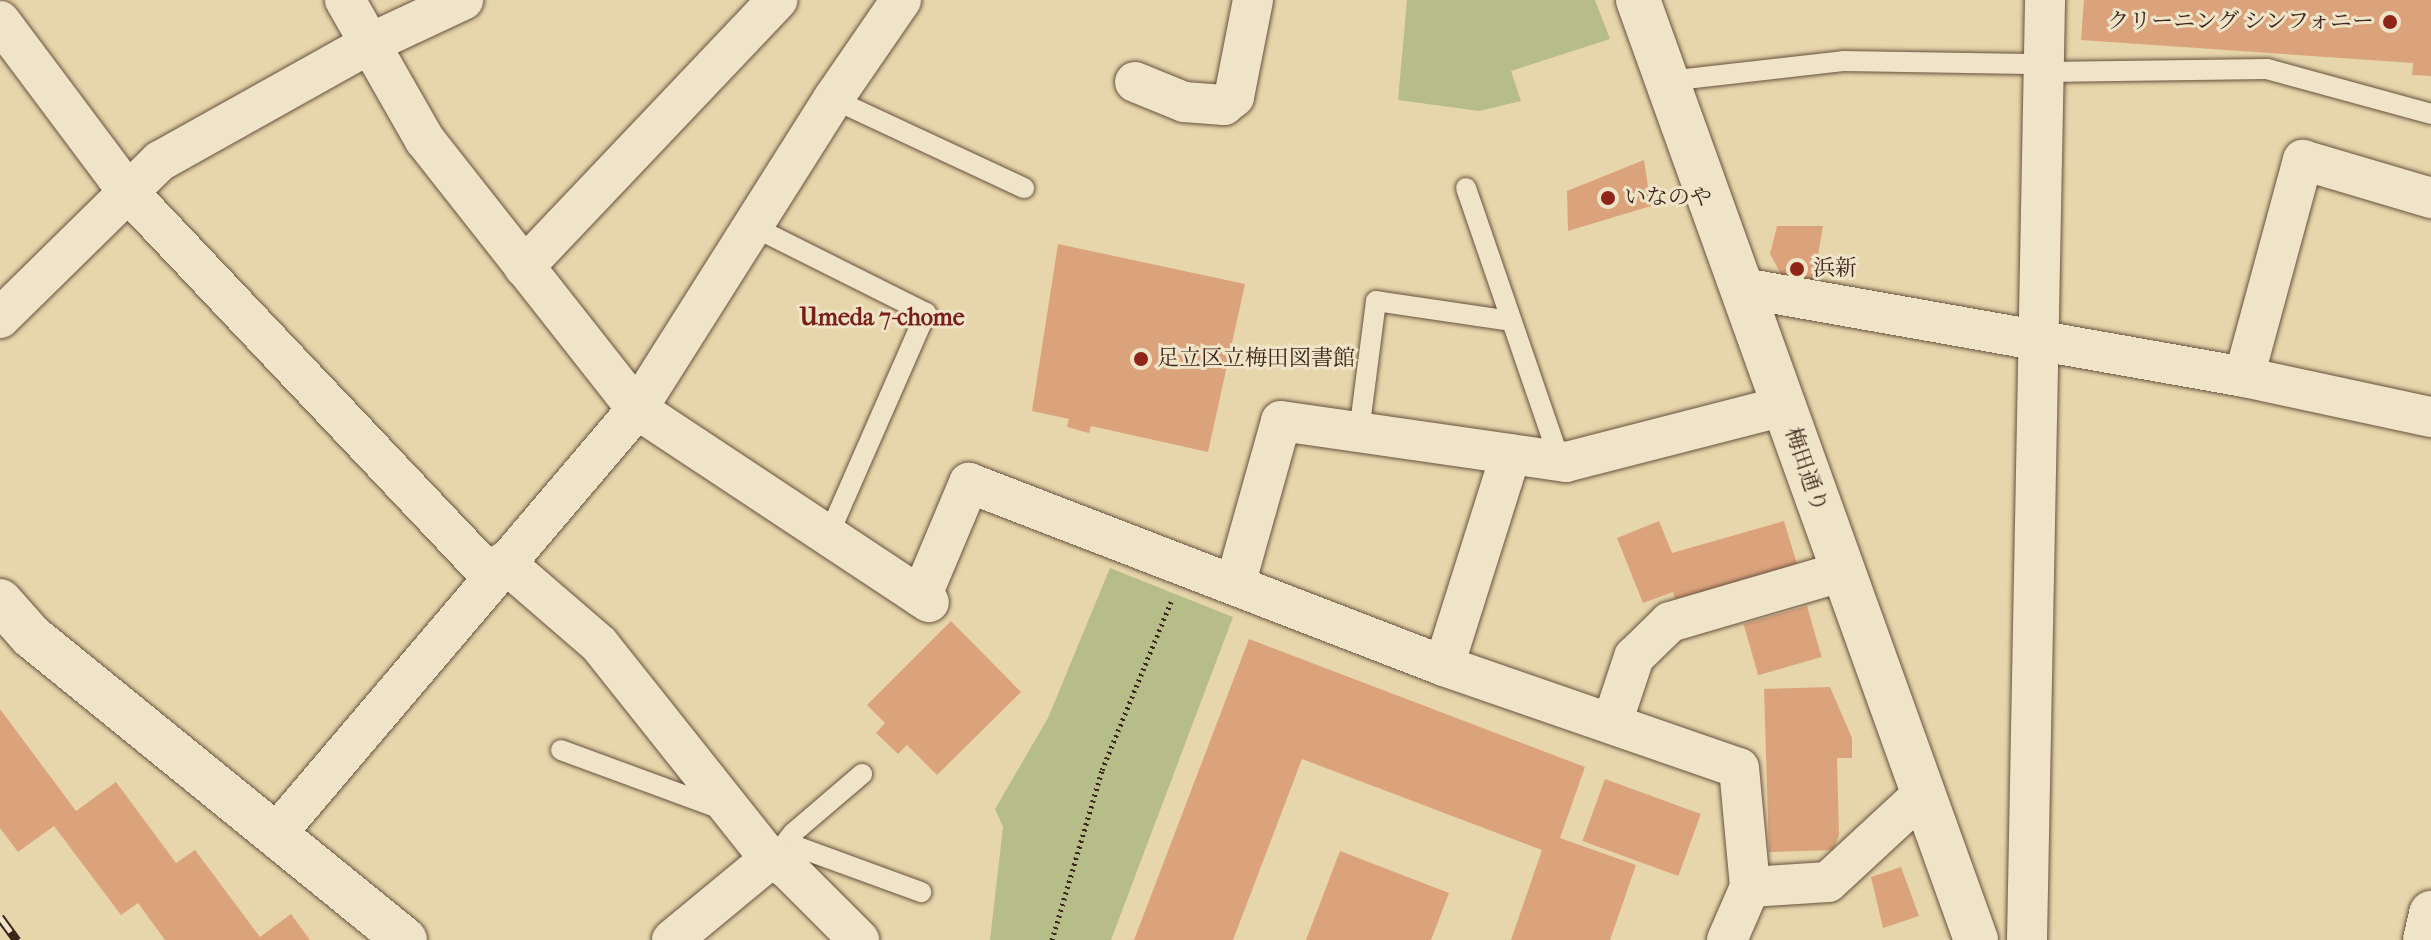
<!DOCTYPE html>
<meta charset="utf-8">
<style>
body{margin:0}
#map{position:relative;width:2431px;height:940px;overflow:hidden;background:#e7d6ab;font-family:"IM FELL French Canon","Noto Serif JP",serif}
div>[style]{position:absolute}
.green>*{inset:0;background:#b6bd88}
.building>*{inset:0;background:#dba37c;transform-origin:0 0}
.path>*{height:5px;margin-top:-2.5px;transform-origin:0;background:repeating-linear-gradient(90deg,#3d251b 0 2px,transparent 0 6px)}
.roads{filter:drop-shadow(0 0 2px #68513f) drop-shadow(0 0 2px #68513f)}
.service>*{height:20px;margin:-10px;padding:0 10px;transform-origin:10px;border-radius:10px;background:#efe4c8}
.minor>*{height:40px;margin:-20px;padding:0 20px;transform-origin:20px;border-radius:20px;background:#efe4c8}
.tertiary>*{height:44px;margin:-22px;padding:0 22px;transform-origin:22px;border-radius:22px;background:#efe4c8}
.rail>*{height:9px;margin-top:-4.5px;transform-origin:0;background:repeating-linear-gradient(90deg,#efe4c8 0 18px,#3d251b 0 36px);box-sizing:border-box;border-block:2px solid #3d251b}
.dots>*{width:22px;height:22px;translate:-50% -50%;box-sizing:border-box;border:4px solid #efe4c8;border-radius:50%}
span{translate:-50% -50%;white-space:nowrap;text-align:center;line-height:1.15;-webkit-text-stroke:6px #efe4c8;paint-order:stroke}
.poi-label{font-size:22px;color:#3d251b}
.right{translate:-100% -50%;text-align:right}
.left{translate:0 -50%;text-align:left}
.street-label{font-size:22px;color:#3d251b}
.neighbourhood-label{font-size:24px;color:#7a1f14;font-weight:700}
</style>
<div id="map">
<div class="green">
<div style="clip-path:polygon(1407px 0,1595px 0,1610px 39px,1511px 71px,1521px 101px,1479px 111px,1398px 100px)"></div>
<div style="clip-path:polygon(1110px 568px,1233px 617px,1111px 940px,990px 940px,1003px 827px,995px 809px,1048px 718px)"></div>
</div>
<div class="building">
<div style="clip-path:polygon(2084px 0,2431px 0,2431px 76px,2412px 75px,2413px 63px,2081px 40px)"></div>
<div style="clip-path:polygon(1644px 160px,1651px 206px,1568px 231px,1567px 191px)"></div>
<div style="clip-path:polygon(1777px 226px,1823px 226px,1813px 284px,1788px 287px,1770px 254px)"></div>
<div style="clip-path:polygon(1058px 244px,1245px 284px,1208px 452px,1091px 426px,1089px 433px,1067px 427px,1069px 419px,1032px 411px)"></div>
<div style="clip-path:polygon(1659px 521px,1672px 553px,1784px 521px,1797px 564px,1675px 599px,1673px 592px,1643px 603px,1617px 538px)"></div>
<div style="left:1807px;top:606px;width:53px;height:66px;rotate:74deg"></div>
<div style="clip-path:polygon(951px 621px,1021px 692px,937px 775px,907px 745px,898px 754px,876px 733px,885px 723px,867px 705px)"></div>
<div style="clip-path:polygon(1249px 639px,1585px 767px,1560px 838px,1636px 865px,1610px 940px,1511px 940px,1542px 850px,1302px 759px,1233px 940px,1134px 940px)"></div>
<div style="clip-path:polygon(1830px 687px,1852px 738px,1852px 758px,1837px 758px,1839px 835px,1833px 850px,1769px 852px,1764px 689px)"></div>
<div style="clip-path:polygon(0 709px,76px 811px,116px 782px,176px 863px,195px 850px,260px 937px,291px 914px,310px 940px,165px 940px,138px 903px,121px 915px,54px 826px,18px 852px,0 828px)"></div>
<div style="left:1605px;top:779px;width:102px;height:66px;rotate:20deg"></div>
<div style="clip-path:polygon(1340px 851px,1449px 893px,1431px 940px,1306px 940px)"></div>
<div style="clip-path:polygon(1901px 867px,1919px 916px,1883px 928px,1871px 877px)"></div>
</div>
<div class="path">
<div style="left:1052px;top:940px;width:177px;rotate:-73.6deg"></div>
<div style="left:1102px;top:770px;width:182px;rotate:-67.7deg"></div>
</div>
<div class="roads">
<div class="service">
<div style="left:2044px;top:72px;width:223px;rotate:-0.8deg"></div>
<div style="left:2267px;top:69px;width:170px;rotate:15.3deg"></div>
<div style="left:1668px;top:81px;width:176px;rotate:-6.5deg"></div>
<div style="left:1843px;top:61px;width:202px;rotate:0.9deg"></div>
<div style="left:833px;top:99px;width:211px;rotate:25deg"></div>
<div style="left:1466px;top:188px;width:289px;rotate:71deg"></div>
<div style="left:752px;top:226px;width:195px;rotate:26.6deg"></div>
<div style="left:926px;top:313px;width:244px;rotate:113.7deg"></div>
<div style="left:1359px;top:432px;width:132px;rotate:-82.6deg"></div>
<div style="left:1376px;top:301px;width:136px;rotate:8.4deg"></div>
<div style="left:561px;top:750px;width:174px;rotate:20.2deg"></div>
<div style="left:787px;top:843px;width:143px;rotate:20.1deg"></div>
<div style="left:779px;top:851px;width:23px;rotate:-52deg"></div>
<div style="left:793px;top:833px;width:91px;rotate:-40.5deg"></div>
</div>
<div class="minor">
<div style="left:345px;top:0;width:161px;rotate:60.3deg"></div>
<div style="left:425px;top:140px;width:342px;rotate:51.8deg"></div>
<div style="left:637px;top:409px;width:350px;rotate:33.5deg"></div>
<div style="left:0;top:21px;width:214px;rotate:53.2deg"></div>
<div style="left:128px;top:192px;width:530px;rotate:46.61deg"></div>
<div style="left:1135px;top:82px;width:53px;rotate:22.2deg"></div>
<div style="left:1184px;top:102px;width:40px;rotate:4.3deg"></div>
<div style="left:1224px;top:105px;width:13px;rotate:-39deg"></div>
<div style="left:1234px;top:97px;width:99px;rotate:-78.9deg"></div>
<div style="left:524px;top:267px;width:368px;rotate:-46.5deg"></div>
<div style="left:1743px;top:288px;width:509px;rotate:10.07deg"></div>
<div style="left:2244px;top:377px;width:191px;rotate:12.1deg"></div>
<div style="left:0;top:318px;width:224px;rotate:-44.5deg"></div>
<div style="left:160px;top:161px;width:240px;rotate:-29.2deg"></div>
<div style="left:369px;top:44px;width:104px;rotate:-25.1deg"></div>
<div style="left:2244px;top:377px;width:225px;rotate:-74.8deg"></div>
<div style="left:2303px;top:160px;width:134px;rotate:16.5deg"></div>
<div style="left:504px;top:562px;width:125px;rotate:40.8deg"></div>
<div style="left:599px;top:644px;width:275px;rotate:51.5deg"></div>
<div style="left:770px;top:859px;width:19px;rotate:28deg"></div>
<div style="left:787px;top:868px;width:102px;rotate:45deg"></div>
<div style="left:1235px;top:585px;width:170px;rotate:-74.3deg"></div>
<div style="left:1281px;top:421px;width:288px;rotate:8.2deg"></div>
<div style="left:1566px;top:462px;width:225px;rotate:-14.4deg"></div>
<div style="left:921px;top:597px;width:124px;rotate:-67.2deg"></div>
<div style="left:969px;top:483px;width:509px;rotate:21.07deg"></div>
<div style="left:1444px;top:666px;width:312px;rotate:19.1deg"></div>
<div style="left:1739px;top:768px;width:120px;rotate:84.7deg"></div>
<div style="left:1444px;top:666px;width:222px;rotate:-72.5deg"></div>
<div style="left:1612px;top:723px;width:70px;rotate:-71.6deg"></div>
<div style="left:1634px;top:657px;width:50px;rotate:-44.2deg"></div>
<div style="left:1670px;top:622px;width:178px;rotate:-16.3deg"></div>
<div style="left:275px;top:835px;width:559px;rotate:-49.64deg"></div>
<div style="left:637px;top:409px;width:367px;rotate:-57.7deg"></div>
<div style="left:833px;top:99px;width:120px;rotate:-55.5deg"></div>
<div style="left:672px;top:940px;width:127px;rotate:-39.6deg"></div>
<div style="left:1727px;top:940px;width:58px;rotate:-66.5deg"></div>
<div style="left:1750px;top:887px;width:78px;rotate:-3.7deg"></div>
<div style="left:1828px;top:882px;width:131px;rotate:-42.8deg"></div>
<div style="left:2027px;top:940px;width:940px;rotate:-88.9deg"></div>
</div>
<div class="tertiary">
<div style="left:1638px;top:0;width:999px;rotate:70.22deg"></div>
<div style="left:0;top:601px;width:47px;rotate:48.5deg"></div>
<div style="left:31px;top:636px;width:482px;rotate:39.1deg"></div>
<div style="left:2425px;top:940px;width:28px;rotate:-77deg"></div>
</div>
</div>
<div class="rail">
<div style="left:0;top:917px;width:29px;rotate:54deg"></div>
</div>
<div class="dots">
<div style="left:2390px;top:22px;background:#8f2418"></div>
<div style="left:1608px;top:198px;background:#8f2418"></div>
<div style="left:1797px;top:269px;background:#8f2418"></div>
<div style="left:1141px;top:359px;background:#8f2418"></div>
</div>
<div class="poi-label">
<span class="right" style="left:2374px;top:22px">クリーニング シンフォニー</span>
<span class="left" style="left:1624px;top:198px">いなのや</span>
<span class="left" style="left:1813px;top:269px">浜新</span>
<span class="left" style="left:1157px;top:359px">足立区立梅田図書館</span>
</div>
<div class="street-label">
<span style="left:1806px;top:470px;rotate:71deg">梅田通り</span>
</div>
<div class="neighbourhood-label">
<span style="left:882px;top:318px">Umeda 7-chome</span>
</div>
</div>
